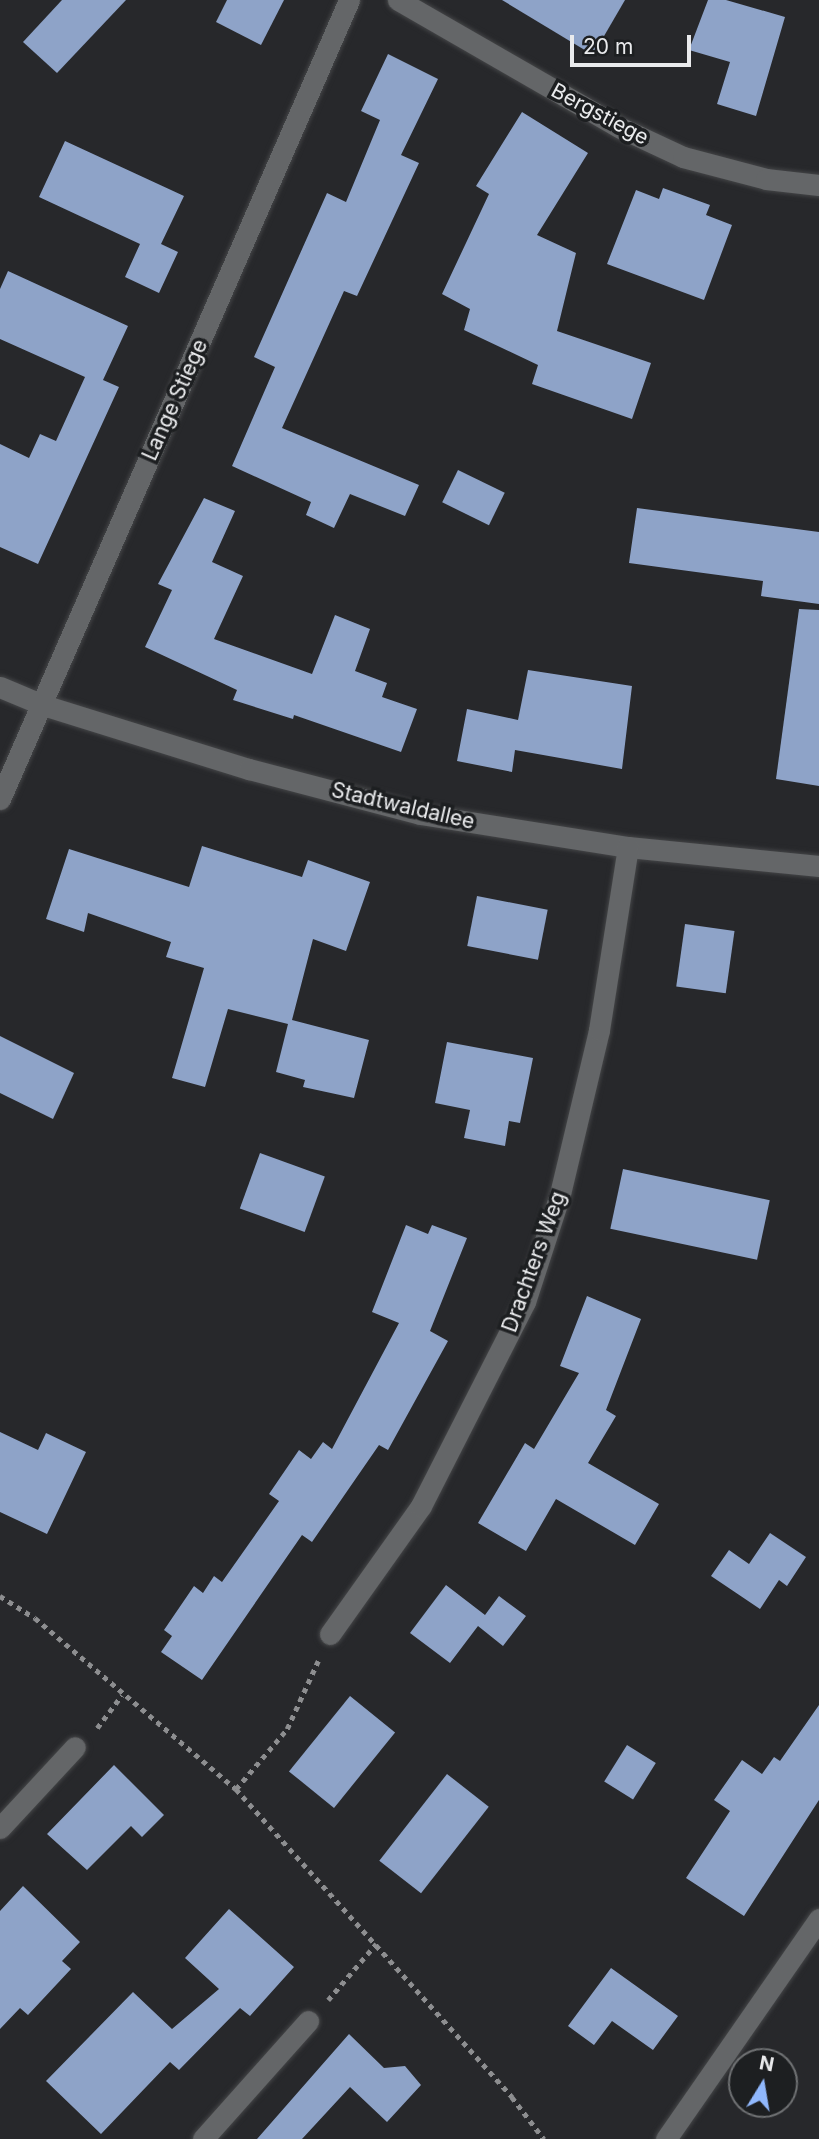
<!DOCTYPE html>
<style>
body{margin:0}
#map{position:relative;width:819px;height:2139px;overflow:hidden;background:#27282b;font-family:Inter,sans-serif}
div>[style]{position:absolute}
.building>*{inset:0;background:#8ea3c8;transform-origin:0 0}
.path>*{height:4.5px;margin-top:-2.25px;transform-origin:0;background:repeating-linear-gradient(90deg,#8d8e90 0 5px,transparent 0 10px)}
.roads{filter:drop-shadow(0 0 2px #444547) drop-shadow(0 0 2px #444547)}
.minor>*{height:21px;margin:-10.5px;padding:0 10.5px;transform-origin:10.5px;border-radius:10.5px;background:#646668}
span{translate:-50% -50%;white-space:nowrap;text-align:center;line-height:1.15;-webkit-text-stroke:7px #1d1f21;paint-order:stroke}
.street-label{font-size:21px;color:#eaebed}
.north{position:absolute;left:728px;top:2048px;width:70px;height:70px;box-sizing:border-box;background:#1d1f21;border:2px solid #6f7173;border-radius:50%;rotate:11deg;font-size:19px;font-weight:700;line-height:28px;text-align:center;color:#eaebed}
.north::after{content:'';display:block;margin:auto;width:24px;height:32px;background:#90b8fd;clip-path:polygon(50% 0,100% 100%,50% 72%,0 100%)}
.scale{position:absolute;left:570px;top:35px;width:121px;height:32px;box-sizing:border-box;border:4px solid #eaebed;border-top:0;padding-left:9px;font-size:21px;line-height:24px;white-space:nowrap;color:#eaebed;-webkit-text-stroke:5px #1d1f21;paint-order:stroke}
</style>
<div id="map">
<div class="building">
<div style="clip-path:polygon(62px 0,126px 0,57px 73px,23px 42px)"></div>
<div style="clip-path:polygon(227px 0,284px 0,261px 45px,216px 22px)"></div>
<div style="clip-path:polygon(502px 0,625px 0,593px 55px)"></div>
<div style="clip-path:polygon(708px 0,726px 0,785px 17px,756px 116px,717px 104px,730px 62px,689px 50px)"></div>
<div style="clip-path:polygon(388px 54px,438px 79px,401px 155px,419px 163px,357px 296px,344px 291px,282px 428px,419px 485px,405px 516px,350px 494px,334px 528px,306px 515px,311px 502px,232px 466px,275px 367px,254px 357px,327px 193px,346px 202px,380px 120px,361px 111px)"></div>
<div style="clip-path:polygon(522px 112px,588px 153px,537px 235px,576px 253px,557px 331px,651px 363px,632px 419px,532px 384px,538px 365px,464px 330px,470px 309px,442px 294px,489px 194px,476px 186px)"></div>
<div style="clip-path:polygon(65px 141px,184px 196px,161px 244px,178px 252px,159px 293px,125px 277px,140px 244px,39px 197px)"></div>
<div style="clip-path:polygon(663px 188px,710px 205px,706px 215px,732px 225px,704px 300px,607px 264px,636px 190px,659px 199px)"></div>
<div style="clip-path:polygon(8px 271px,128px 326px,103px 380px,119px 387px,38px 564px,0 547px,0 444px,29px 458px,40px 434px,56px 441px,85px 377px,0 339px,0 289px)"></div>
<div style="left:458px;top:470px;width:52px;height:36px;rotate:26deg"></div>
<div style="clip-path:polygon(204px 498px,235px 511px,212px 562px,243px 576px,214px 639px,312px 674px,335px 615px,370px 629px,355px 671px,387px 683px,382px 697px,417px 709px,401px 752px,294px 715px,293px 719px,233px 700px,237px 690px,145px 647px,172px 590px,158px 584px)"></div>
<div style="clip-path:polygon(637px 508px,819px 532px,819px 604px,761px 596px,763px 581px,629px 563px)"></div>
<div style="clip-path:polygon(799px 609px,819px 610px,819px 786px,776px 779px)"></div>
<div style="clip-path:polygon(528px 670px,632px 686px,622px 769px,515px 750px,512px 772px,457px 761px,467px 709px,518px 720px)"></div>
<div style="clip-path:polygon(202px 846px,302px 877px,308px 860px,370px 882px,346px 951px,313px 939px,292px 1020px,369px 1040px,354px 1098px,303px 1087px,305px 1080px,276px 1072px,288px 1024px,228px 1009px,205px 1087px,172px 1078px,204px 968px,166px 957px,171px 942px,88px 913px,84px 932px,46px 919px,69px 849px,189px 887px)"></div>
<div style="left:477px;top:896px;width:72px;height:51px;rotate:11deg"></div>
<div style="left:685px;top:924px;width:50px;height:63px;rotate:8deg"></div>
<div style="clip-path:polygon(0 1036px,74px 1073px,53px 1119px,0 1093px)"></div>
<div style="clip-path:polygon(447px 1042px,533px 1058px,520px 1123px,509px 1121px,505px 1146px,464px 1138px,470px 1110px,435px 1103px)"></div>
<div style="left:260px;top:1153px;width:69px;height:59px;rotate:20deg"></div>
<div style="left:623px;top:1169px;width:150px;height:61px;rotate:12deg"></div>
<div style="clip-path:polygon(406px 1225px,428px 1234px,432px 1225px,467px 1238px,430px 1331px,448px 1341px,388px 1450px,379px 1445px,312px 1542px,302px 1535px,202px 1680px,161px 1652px,172px 1636px,164px 1630px,194px 1586px,203px 1593px,214px 1576px,222px 1582px,279px 1501px,269px 1494px,299px 1450px,311px 1459px,323px 1442px,332px 1449px,399px 1323px,372px 1312px)"></div>
<div style="clip-path:polygon(587px 1296px,641px 1319px,606px 1410px,616px 1416px,588px 1463px,659px 1504px,635px 1545px,556px 1499px,526px 1551px,478px 1523px,525px 1443px,534px 1449px,579px 1373px,560px 1366px)"></div>
<div style="clip-path:polygon(0 1432px,38px 1450px,46px 1433px,86px 1452px,47px 1534px,0 1512px)"></div>
<div style="clip-path:polygon(770px 1533px,806px 1557px,787px 1586px,779px 1580px,760px 1609px,711px 1576px,729px 1550px,749px 1564px)"></div>
<div style="clip-path:polygon(446px 1585px,485px 1615px,499px 1596px,526px 1616px,503px 1646px,478px 1626px,450px 1663px,410px 1633px)"></div>
<div style="left:350px;top:1696px;width:58px;height:97px;rotate:39deg"></div>
<div style="clip-path:polygon(819px 1705px,819px 1800px,744px 1916px,686px 1878px,730px 1811px,714px 1800px,742px 1760px,762px 1774px,774px 1757px,780px 1761px)"></div>
<div style="left:627px;top:1745px;width:34px;height:43px;rotate:32deg"></div>
<div style="clip-path:polygon(114px 1765px,164px 1815px,142px 1837px,131px 1826px,87px 1870px,47px 1834px)"></div>
<div style="left:447px;top:1774px;width:53px;height:110px;rotate:38deg"></div>
<div style="clip-path:polygon(23px 1886px,80px 1942px,62px 1961px,71px 1969px,28px 2015px,20px 2008px,0 2029px,0 1911px)"></div>
<div style="clip-path:polygon(229px 1909px,294px 1967px,250px 2016px,240px 2008px,179px 2070px,170px 2062px,101px 2134px,46px 2081px,133px 1992px,172px 2029px,219px 1989px,185px 1958px)"></div>
<div style="clip-path:polygon(611px 1968px,678px 2016px,653px 2050px,612px 2021px,594px 2045px,568px 2026px)"></div>
<div style="clip-path:polygon(349px 2034px,384px 2068px,405px 2066px,421px 2085px,387px 2122px,350px 2087px,302px 2139px,257px 2139px)"></div>
</div>
<div class="path">
<div style="left:0;top:1596px;width:41px;rotate:32.2deg"></div>
<div style="left:35px;top:1618px;width:264px;rotate:40.4deg"></div>
<div style="left:236px;top:1789px;width:414px;rotate:48.1deg"></div>
<div style="left:512px;top:2097px;width:53px;rotate:52.7deg"></div>
<div style="left:97px;top:1728px;width:41px;rotate:-52.9deg"></div>
<div style="left:236px;top:1789px;width:79px;rotate:-49.6deg"></div>
<div style="left:287px;top:1729px;width:75px;rotate:-65.5deg"></div>
<div style="left:328px;top:2000px;width:74px;rotate:-49.4deg"></div>
</div>
<div class="roads">
<div class="minor">
<div style="left:398px;top:0;width:257px;rotate:29.9deg"></div>
<div style="left:621px;top:128px;width:68px;rotate:25.1deg"></div>
<div style="left:683px;top:157px;width:86px;rotate:14.8deg"></div>
<div style="left:766px;top:179px;width:53px;rotate:6.5deg"></div>
<div style="left:0;top:687px;width:47px;rotate:22.7deg"></div>
<div style="left:43px;top:705px;width:216px;rotate:17.3deg"></div>
<div style="left:249px;top:769px;width:177px;rotate:14.7deg"></div>
<div style="left:420px;top:814px;width:211px;rotate:9deg"></div>
<div style="left:628px;top:847px;width:192px;rotate:5.7deg"></div>
<div style="left:0;top:799px;width:872px;rotate:-66.4deg"></div>
<div style="left:330px;top:1634px;width:157px;rotate:-54.6deg"></div>
<div style="left:421px;top:1506px;width:229px;rotate:-63deg"></div>
<div style="left:525px;top:1302px;width:114px;rotate:-72deg"></div>
<div style="left:560px;top:1194px;width:169px;rotate:-76.6deg"></div>
<div style="left:599px;top:1030px;width:185px;rotate:-81deg"></div>
<div style="left:0;top:1828px;width:110px;rotate:-47.2deg"></div>
<div style="left:203px;top:2139px;width:158px;rotate:-48.3deg"></div>
<div style="left:666px;top:2139px;width:268px;rotate:-55.2deg"></div>
</div>
</div>
<div class="street-label">
<span style="left:600px;top:114px;rotate:28deg">Bergstiege</span>
<span style="left:175px;top:400px;rotate:-66deg">Lange Stiege</span>
<span style="left:403px;top:806px;rotate:13deg">Stadtwaldallee</span>
<span style="left:534px;top:1262px;rotate:-70deg">Drachters Weg</span>
</div>
<div class="north">N</div>
<div class="scale">20 m</div>
</div>
